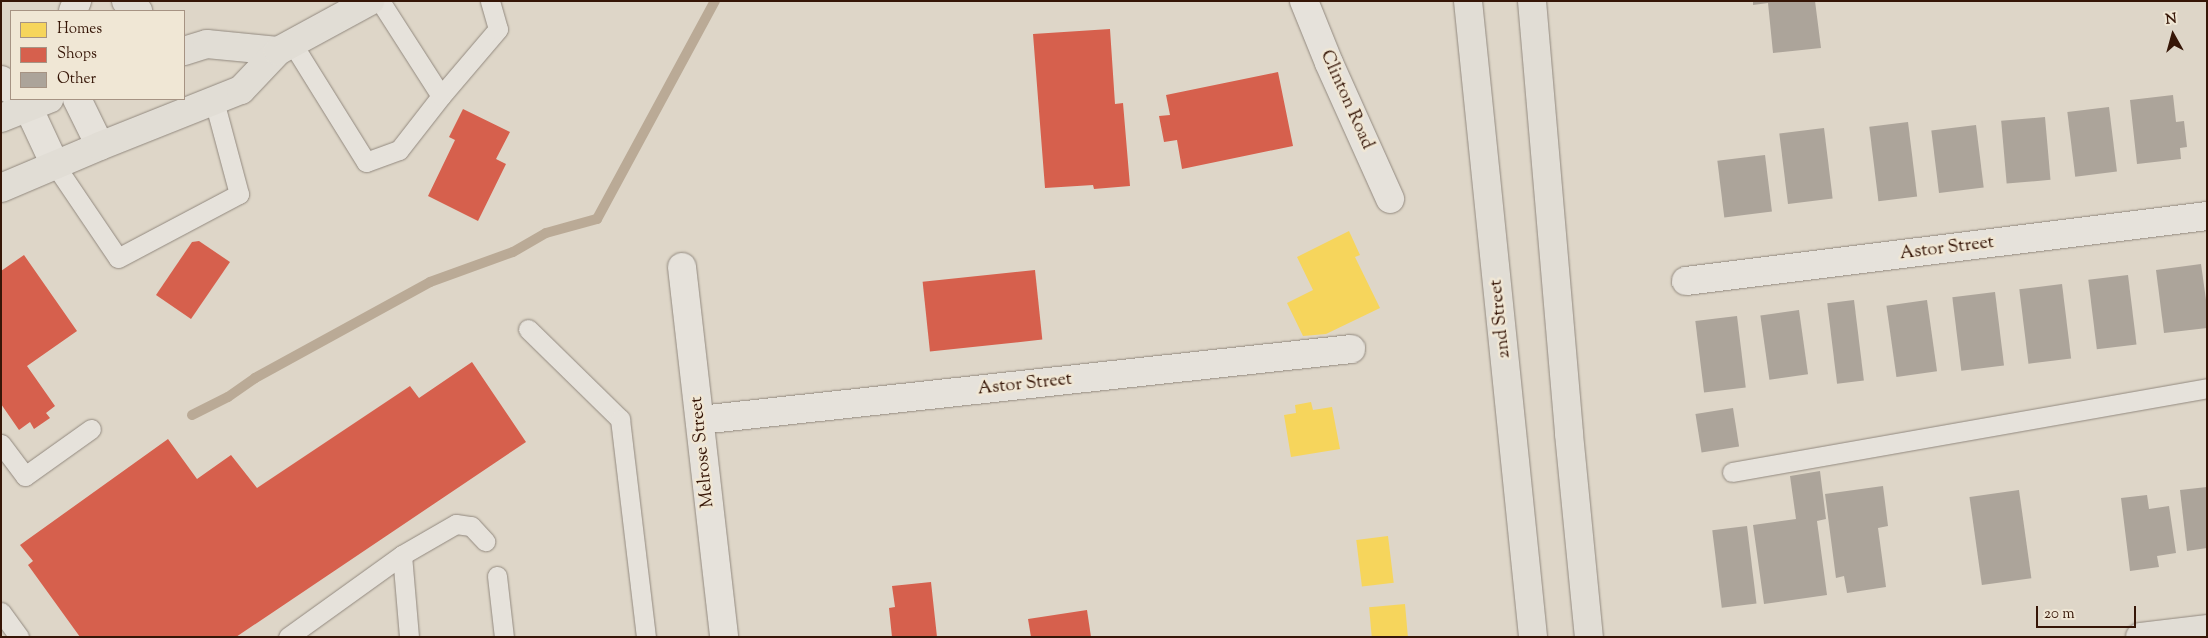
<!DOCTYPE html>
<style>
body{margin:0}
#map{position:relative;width:2208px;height:638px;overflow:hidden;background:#ded6c8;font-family:"Sorts Mill Goudy",serif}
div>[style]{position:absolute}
.homes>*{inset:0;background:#f6d55c;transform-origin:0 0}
.shops>*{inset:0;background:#d6604d;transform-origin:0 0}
.stream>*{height:10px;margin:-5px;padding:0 5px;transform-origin:5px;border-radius:5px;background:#baaa96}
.building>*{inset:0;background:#aca49a;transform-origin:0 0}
.roads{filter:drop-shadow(0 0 1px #92897f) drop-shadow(0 0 1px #92897f)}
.service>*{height:19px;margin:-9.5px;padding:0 9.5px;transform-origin:9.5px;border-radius:9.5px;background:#e6e2db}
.minor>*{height:28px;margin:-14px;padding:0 14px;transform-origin:14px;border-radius:14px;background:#e6e2db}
.primary>*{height:28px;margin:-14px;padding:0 14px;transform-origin:14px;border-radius:14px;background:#e1ddd5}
.trunk>*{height:28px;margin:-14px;padding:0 14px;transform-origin:14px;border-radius:14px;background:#e1ddd5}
span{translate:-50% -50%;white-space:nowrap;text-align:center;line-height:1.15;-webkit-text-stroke:5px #f0e7d5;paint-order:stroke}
.street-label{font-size:18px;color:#361607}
.frame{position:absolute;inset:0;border:2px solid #361607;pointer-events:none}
.legend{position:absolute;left:10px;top:10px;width:175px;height:90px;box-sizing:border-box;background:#f0e7d5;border:1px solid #a69383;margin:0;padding:6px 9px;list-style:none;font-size:15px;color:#361607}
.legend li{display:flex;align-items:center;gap:10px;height:25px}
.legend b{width:25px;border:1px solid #a69383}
.north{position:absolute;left:2148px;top:10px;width:50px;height:50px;-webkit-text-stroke:4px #f0e7d5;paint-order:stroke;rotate:353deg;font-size:14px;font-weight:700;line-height:20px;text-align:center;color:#361607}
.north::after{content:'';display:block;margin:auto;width:18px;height:22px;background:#361607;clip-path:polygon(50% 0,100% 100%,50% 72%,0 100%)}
.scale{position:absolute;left:2036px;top:606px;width:100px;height:22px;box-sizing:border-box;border:2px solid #361607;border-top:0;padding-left:6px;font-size:15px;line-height:18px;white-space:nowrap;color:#361607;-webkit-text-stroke:4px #f0e7d5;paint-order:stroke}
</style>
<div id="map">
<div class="homes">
<div style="clip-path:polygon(1349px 231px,1360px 255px,1355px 257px,1380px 308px,1326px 334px,1303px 336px,1287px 303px,1313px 290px,1297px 257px)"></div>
<div style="clip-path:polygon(1311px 402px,1313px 410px,1332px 407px,1340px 449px,1291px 457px,1284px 415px,1296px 413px,1295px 405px)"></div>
<div style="left:1388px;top:536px;width:47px;height:32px;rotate:83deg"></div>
<div style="left:1405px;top:604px;width:33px;height:36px;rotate:85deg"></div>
</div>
<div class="shops">
<div style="clip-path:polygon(1110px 29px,1115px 104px,1123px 103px,1130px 186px,1094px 189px,1093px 185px,1045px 188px,1033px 34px)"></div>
<div style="clip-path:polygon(1278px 72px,1293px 146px,1182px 169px,1177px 140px,1164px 142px,1159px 116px,1170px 115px,1166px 95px)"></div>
<div style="clip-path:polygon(463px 109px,510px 132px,496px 159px,506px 164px,478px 221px,428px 196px,455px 140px,449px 137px)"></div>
<div style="clip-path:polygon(199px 241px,230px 262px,191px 319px,156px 295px,192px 242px)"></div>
<div style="clip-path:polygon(24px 255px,77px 331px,27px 366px,55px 406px,46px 413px,50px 418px,34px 429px,30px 422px,19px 430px,1px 404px,1px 271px)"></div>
<div style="left:1035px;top:270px;width:70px;height:113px;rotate:84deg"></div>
<div style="clip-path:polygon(472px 362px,526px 442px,236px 637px,80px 637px,28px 565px,33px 561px,20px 545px,168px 439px,197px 479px,231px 455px,257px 488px,410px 386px,419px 398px)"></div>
<div style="clip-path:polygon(931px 582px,937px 637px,892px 637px,889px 608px,895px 607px,892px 586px)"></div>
<div style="clip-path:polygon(1087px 610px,1091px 637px,1031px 637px,1028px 619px)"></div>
</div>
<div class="stream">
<div style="left:192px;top:415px;width:40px;rotate:-26.6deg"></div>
<div style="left:228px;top:397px;width:33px;rotate:-35deg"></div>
<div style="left:255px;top:378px;width:200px;rotate:-28.7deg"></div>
<div style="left:430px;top:282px;width:88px;rotate:-19.9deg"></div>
<div style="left:513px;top:252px;width:38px;rotate:-30deg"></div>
<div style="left:546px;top:233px;width:53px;rotate:-15.4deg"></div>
<div style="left:597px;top:219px;width:248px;rotate:-61.6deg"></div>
</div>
<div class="building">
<div style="clip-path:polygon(1753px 1px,1815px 1px,1821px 48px,1773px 53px,1768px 3px,1753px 5px)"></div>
<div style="clip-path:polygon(2173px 95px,2176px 122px,2184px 121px,2187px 147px,2180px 148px,2181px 159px,2137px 164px,2130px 100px)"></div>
<div style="left:2109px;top:107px;width:65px;height:42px;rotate:83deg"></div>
<div style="left:2045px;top:117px;width:63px;height:44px;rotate:85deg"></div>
<div style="left:1908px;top:122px;width:75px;height:39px;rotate:83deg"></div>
<div style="left:1976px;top:125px;width:63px;height:45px;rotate:83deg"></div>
<div style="left:1824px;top:128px;width:71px;height:45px;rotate:83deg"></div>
<div style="left:1765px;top:155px;width:57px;height:48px;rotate:83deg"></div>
<div style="clip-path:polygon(2201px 264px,2207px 307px,2207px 328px,2164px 333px,2156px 270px)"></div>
<div style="left:2128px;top:275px;width:70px;height:40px;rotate:83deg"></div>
<div style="left:2062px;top:284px;width:75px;height:43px;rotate:83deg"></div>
<div style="left:1995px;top:292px;width:74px;height:43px;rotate:83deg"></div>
<div style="left:1854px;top:300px;width:81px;height:27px;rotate:83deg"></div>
<div style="left:1927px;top:300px;width:72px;height:41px;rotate:82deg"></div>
<div style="left:1799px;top:310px;width:65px;height:39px;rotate:82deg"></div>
<div style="left:1737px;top:316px;width:72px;height:42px;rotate:83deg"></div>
<div style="left:1733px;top:408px;width:39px;height:38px;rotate:81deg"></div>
<div style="clip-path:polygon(1820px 471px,1826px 519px,1817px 521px,1827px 595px,1764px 604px,1753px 525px,1796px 519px,1790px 476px)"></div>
<div style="clip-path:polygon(1883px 486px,1888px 526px,1878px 528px,1886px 587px,1847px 593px,1844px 576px,1836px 578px,1825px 494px)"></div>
<div style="clip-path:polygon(2207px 487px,2207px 548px,2187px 551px,2180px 490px)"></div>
<div style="left:2019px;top:490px;width:89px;height:50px;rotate:82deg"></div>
<div style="clip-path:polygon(2147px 495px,2149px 509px,2169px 506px,2176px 553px,2157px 556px,2159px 567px,2130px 571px,2121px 498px)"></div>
<div style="left:1747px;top:526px;width:78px;height:35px;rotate:83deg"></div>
</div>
<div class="roads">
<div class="service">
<div style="left:292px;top:43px;width:140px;rotate:58.1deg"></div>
<div style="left:366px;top:162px;width:35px;rotate:-20deg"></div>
<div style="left:399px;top:150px;width:68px;rotate:-52.1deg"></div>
<div style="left:441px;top:96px;width:113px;rotate:-122.7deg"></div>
<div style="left:441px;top:96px;width:88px;rotate:-49.6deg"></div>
<div style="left:498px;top:29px;width:29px;rotate:-106deg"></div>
<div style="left:55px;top:165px;width:112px;rotate:55.9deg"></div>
<div style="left:118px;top:258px;width:137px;rotate:-27.9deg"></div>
<div style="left:239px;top:194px;width:96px;rotate:-105deg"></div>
<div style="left:528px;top:329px;width:129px;rotate:44.4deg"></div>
<div style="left:620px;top:419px;width:220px;rotate:83.2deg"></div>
<div style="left:1px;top:444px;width:40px;rotate:53deg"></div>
<div style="left:25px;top:476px;width:81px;rotate:-35.5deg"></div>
<div style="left:1732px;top:472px;width:482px;rotate:-10deg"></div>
<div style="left:402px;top:555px;width:82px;rotate:85.1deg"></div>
<div style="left:497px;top:576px;width:61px;rotate:83.5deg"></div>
<div style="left:1px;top:612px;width:31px;rotate:54deg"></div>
<div style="left:288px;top:637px;width:140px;rotate:-35.7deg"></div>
<div style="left:402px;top:555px;width:62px;rotate:-29.9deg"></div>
<div style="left:456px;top:524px;width:15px;rotate:8deg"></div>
<div style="left:471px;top:526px;width:21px;rotate:47deg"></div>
</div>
<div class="minor">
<div style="left:1304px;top:1px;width:67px;rotate:68deg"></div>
<div style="left:1329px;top:63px;width:149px;rotate:65.8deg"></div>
<div style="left:73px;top:11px;width:11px;rotate:-68deg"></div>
<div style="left:1px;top:80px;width:14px;rotate:45deg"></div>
<div style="left:20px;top:99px;width:11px;rotate:45deg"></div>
<div style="left:28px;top:107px;width:64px;rotate:65deg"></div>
<div style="left:77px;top:99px;width:52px;rotate:63.9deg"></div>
<div style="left:682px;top:267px;width:372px;rotate:83.5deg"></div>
<div style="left:1686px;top:281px;width:525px;rotate:-7.11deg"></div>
<div style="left:700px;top:420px;width:655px;rotate:-6.22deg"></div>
</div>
<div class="primary">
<div style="left:1468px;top:1px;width:639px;rotate:84.16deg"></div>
<div style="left:1532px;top:1px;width:435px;rotate:85.1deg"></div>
<div style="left:1569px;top:434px;width:204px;rotate:84.4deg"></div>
</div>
<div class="trunk">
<div style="left:126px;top:1px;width:16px;rotate:40deg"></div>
<div style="left:184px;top:51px;width:24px;rotate:-17deg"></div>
<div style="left:207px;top:44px;width:71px;rotate:5.6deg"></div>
<div style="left:1px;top:118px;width:52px;rotate:-21.6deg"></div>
<div style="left:1px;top:188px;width:108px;rotate:-23deg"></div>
<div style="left:100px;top:146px;width:152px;rotate:-21.7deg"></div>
<div style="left:241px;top:90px;width:54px;rotate:-46.5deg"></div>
<div style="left:278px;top:51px;width:105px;rotate:-28.5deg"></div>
<div style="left:2140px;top:637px;width:67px;rotate:-6.8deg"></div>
</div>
</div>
<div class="street-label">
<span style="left:1346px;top:100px;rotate:66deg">Clinton Road</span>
<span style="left:1947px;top:249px;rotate:-7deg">Astor Street</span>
<span style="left:1501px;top:319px;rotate:-96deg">2nd Street</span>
<span style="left:1025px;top:385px;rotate:-6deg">Astor Street</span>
<span style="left:703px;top:452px;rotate:-96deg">Melrose Street</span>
</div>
<div class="frame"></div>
<ul class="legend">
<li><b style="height:14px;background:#f6d55c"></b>Homes</li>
<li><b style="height:14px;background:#d6604d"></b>Shops</li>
<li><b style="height:14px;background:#aca49a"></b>Other</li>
</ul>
<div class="north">N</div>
<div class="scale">20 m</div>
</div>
